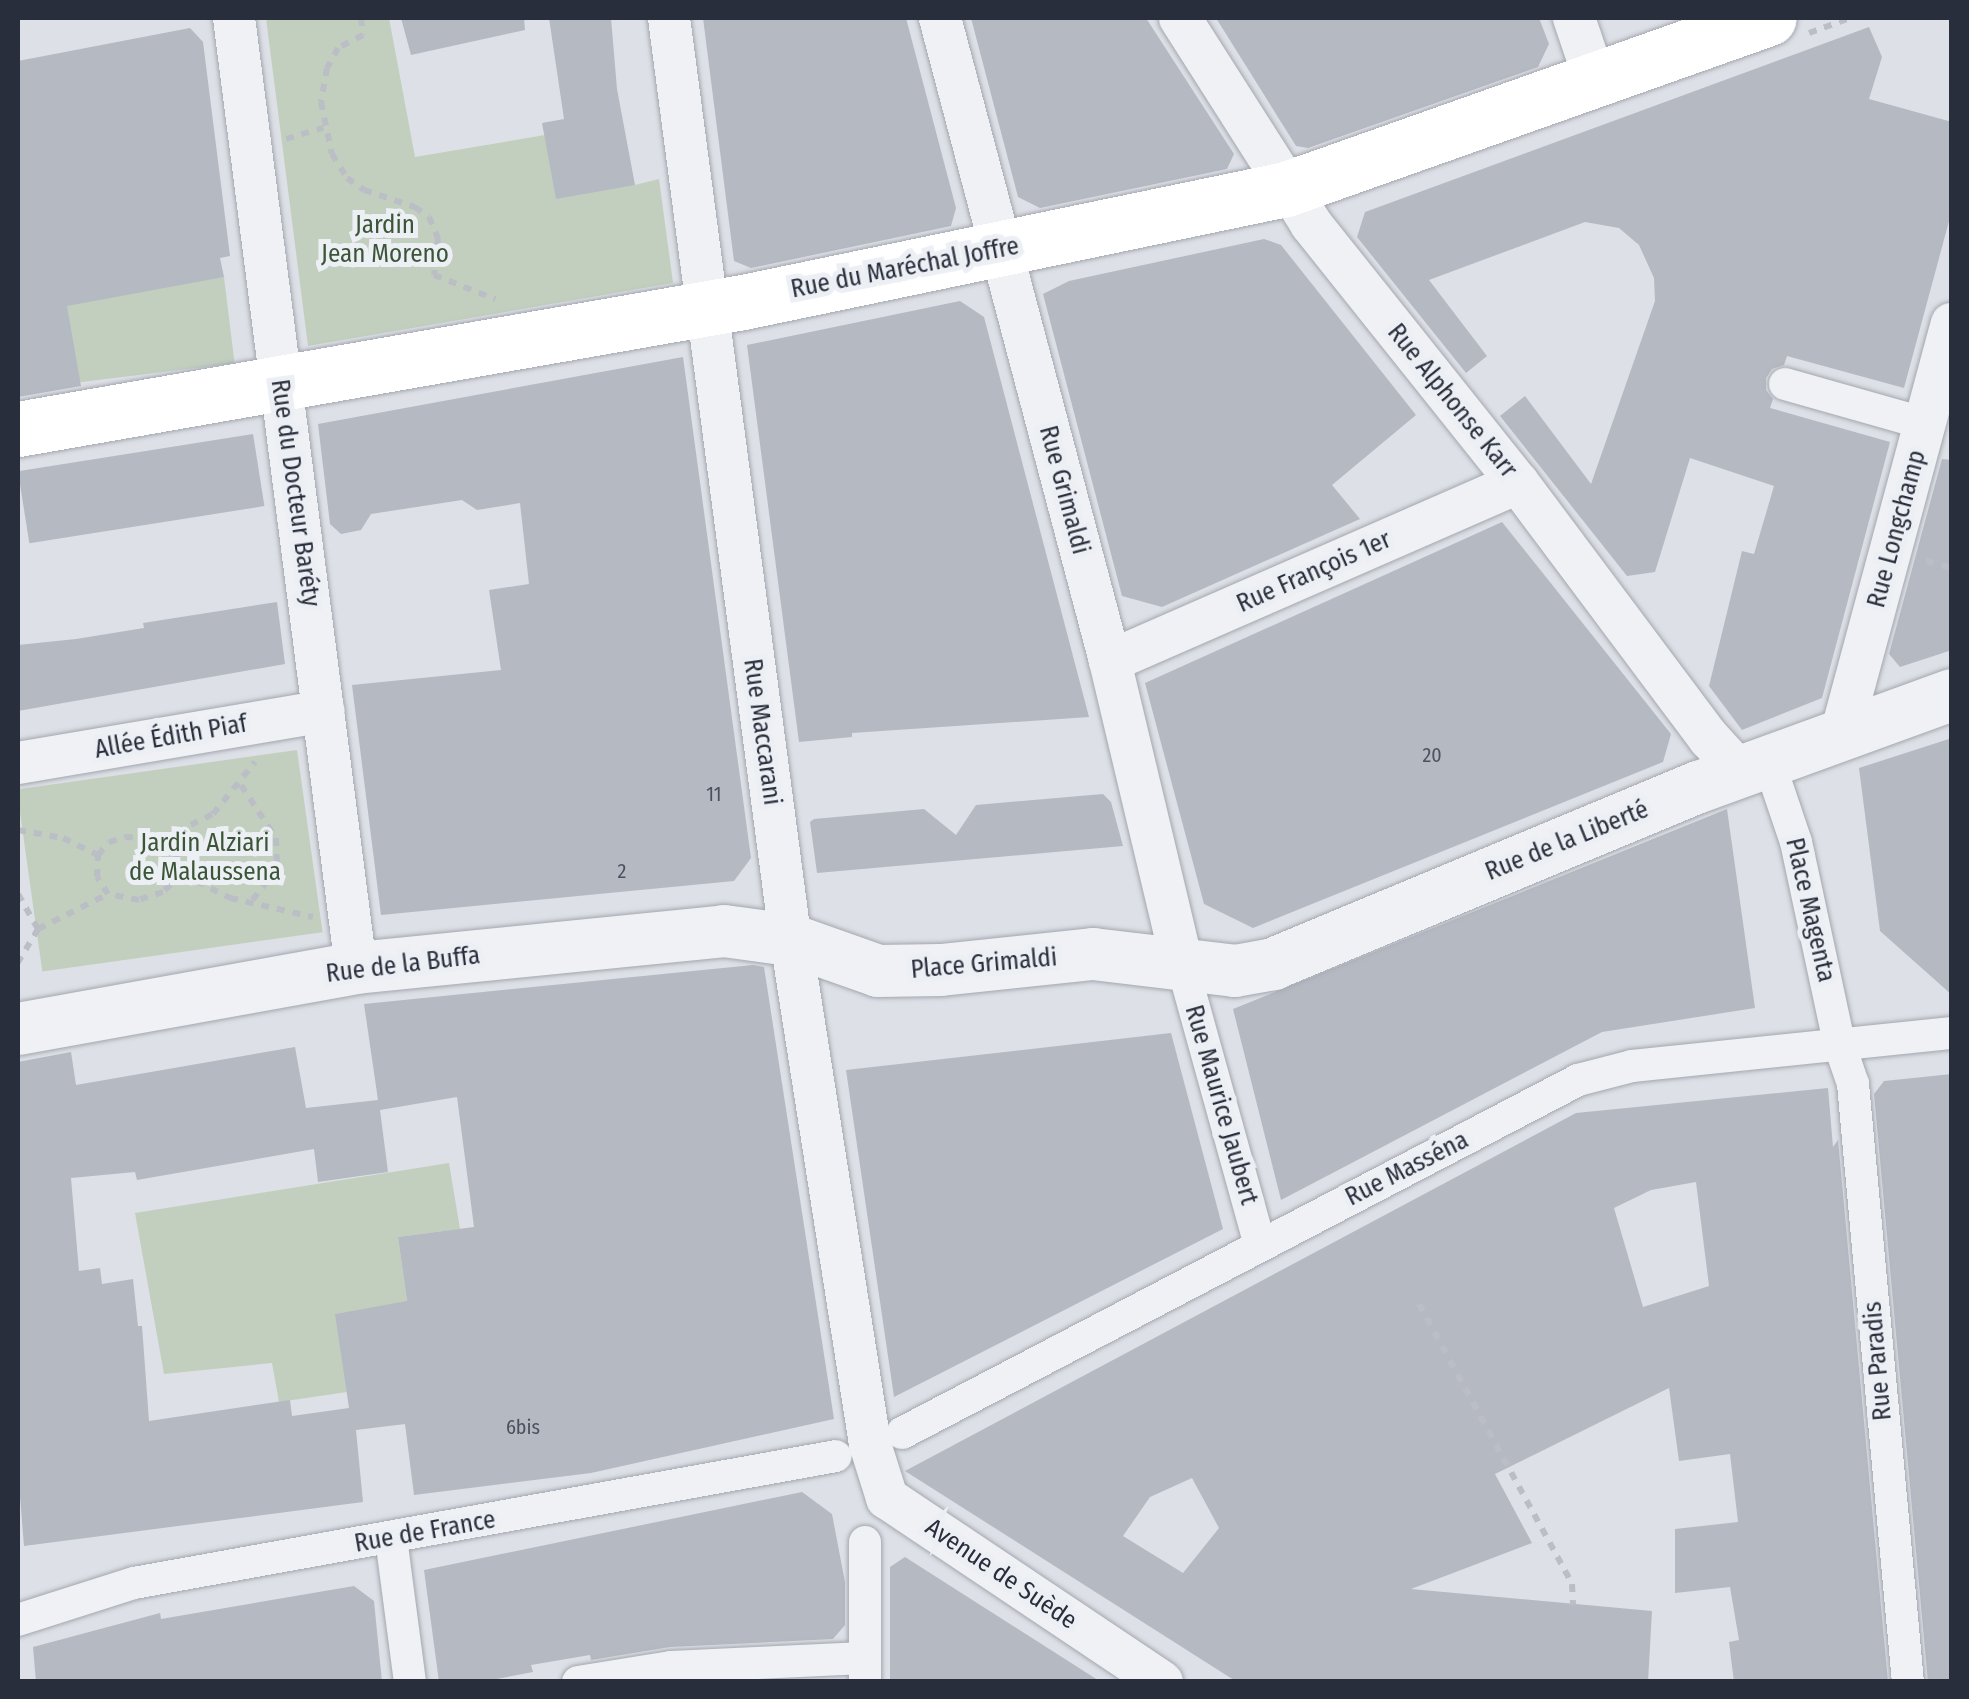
<!DOCTYPE html>
<meta charset="utf-8">
<style>
body{margin:0}
#map{position:relative;width:1969px;height:1699px;overflow:hidden;background:#dde0e6;font-family:"Fira Sans Condensed",sans-serif}
div>[style]{position:absolute}
.green>*{inset:0;background:#c2cfbf;transform-origin:0 0}
.building>*{inset:0;background:#b5b9c2;transform-origin:0 0}
.path>*{height:6px;margin-top:-3px;transform-origin:0;background:repeating-linear-gradient(90deg,#bbbec4 0 8px,transparent 0 16px)}
.roads{filter:drop-shadow(0 0 2px #a3a7af) drop-shadow(0 0 2px #a3a7af)}
.pedestrian>*{height:32px;margin:-16px;padding:0 16px;transform-origin:16px;border-radius:16px;background:#eff1f4}
.minor>*{height:42px;margin:-21px;padding:0 21px;transform-origin:21px;border-radius:21px;background:#eff1f4}
.tertiary>*{height:52px;margin:-26px;padding:0 26px;transform-origin:26px;border-radius:26px;background:#eff1f4}
.secondary>*{height:55px;margin:-27.5px;padding:0 27.5px;transform-origin:27.5px;border-radius:27.5px;background:#fff}
span{translate:-50% -50%;white-space:nowrap;text-align:center;line-height:1.15;-webkit-text-stroke:10px #eceff4;paint-order:stroke}
.number-label{font-size:20px;color:#4b515d}
.number-label span{-webkit-text-stroke-width:0}
.park-label{font-size:25px;color:#3b5537}
.street-label{font-size:25px;color:#282e3b}
.frame{position:absolute;inset:0;border:20px solid #282e3b;pointer-events:none}
</style>
<div id="map">
<div class="green">
<div style="clip-path:polygon(266px 18px,389px 18px,415px 157px,545px 135px,635px 185px,659px 179px,673px 283px,308px 346px)"></div>
<div style="left:224px;top:277px;width:87px;height:160px;rotate:83deg"></div>
<div style="left:297px;top:750px;width:184px;height:283px;rotate:82deg"></div>
<div style="clip-path:polygon(449px 1163px,460px 1229px,398px 1237px,411px 1330px,370px 1308px,336px 1314px,347px 1392px,279px 1402px,272px 1363px,164px 1374px,135px 1213px)"></div>
</div>
<div class="building">
<div style="clip-path:polygon(401px 18px,524px 18px,525px 30px,411px 55px)"></div>
<div style="clip-path:polygon(549px 18px,611px 18px,617px 89px,635px 185px,556px 199px,542px 123px,564px 119px)"></div>
<div style="clip-path:polygon(703px 18px,906px 18px,956px 208px,951px 226px,751px 268px,734px 261px)"></div>
<div style="clip-path:polygon(971px 18px,1146px 18px,1234px 154px,1227px 169px,1040px 208px,1018px 197px)"></div>
<div style="clip-path:polygon(1216px 18px,1539px 18px,1549px 44px,1538px 67px,1308px 148px,1296px 146px)"></div>
<div style="clip-path:polygon(1869px 27px,1882px 57px,1869px 99px,1952px 122px,1952px 210px,1904px 388px,1787px 356px,1784px 365px,1772px 369px,1766px 378px,1766px 390px,1773px 399px,1770px 408px,1890px 442px,1822px 698px,1742px 730px,1709px 686px,1742px 551px,1754px 554px,1774px 486px,1690px 458px,1655px 572px,1627px 576px,1500px 416px,1525px 396px,1591px 484px,1655px 301px,1654px 278px,1639px 245px,1619px 228px,1585px 222px,1429px 280px,1487px 356px,1466px 373px,1357px 237px,1365px 212px)"></div>
<div style="clip-path:polygon(190px 28px,203px 42px,230px 256px,220px 258px,224px 277px,67px 306px,81px 386px,18px 397px,18px 61px)"></div>
<div style="clip-path:polygon(1264px 239px,1281px 245px,1416px 415px,1332px 485px,1360px 519px,1162px 607px,1122px 596px,1043px 294px,1069px 281px)"></div>
<div style="clip-path:polygon(960px 301px,984px 317px,1089px 717px,852px 733px,852px 737px,799px 742px,747px 345px)"></div>
<div style="clip-path:polygon(683px 357px,751px 858px,734px 881px,381px 915px,352px 685px,501px 670px,489px 590px,529px 584px,520px 503px,477px 510px,462px 500px,371px 514px,361px 530px,341px 534px,330px 524px,318px 424px)"></div>
<div style="left:253px;top:434px;width:73px;height:238px;rotate:81deg"></div>
<div style="clip-path:polygon(1942px 459px,1952px 460px,1952px 650px,1900px 667px,1889px 654px)"></div>
<div style="clip-path:polygon(1502px 522px,1671px 734px,1663px 762px,1253px 928px,1204px 904px,1145px 683px)"></div>
<div style="clip-path:polygon(277px 602px,285px 664px,18px 711px,18px 645px,76px 639px,144px 628px,143px 623px)"></div>
<div style="clip-path:polygon(1952px 738px,1952px 995px,1880px 931px,1859px 768px)"></div>
<div style="clip-path:polygon(1103px 794px,1111px 802px,1123px 846px,817px 873px,810px 822px,814px 819px,924px 809px,956px 835px,976px 805px)"></div>
<div style="clip-path:polygon(1727px 809px,1755px 1008px,1602px 1032px,1281px 1200px,1233px 1009px)"></div>
<div style="clip-path:polygon(evenodd,753px 965px,764px 967px,834px 1419px,591px 1473px,414px 1495px,405px 1424px,356px 1430px,363px 1502px,24px 1546px,18px 1471px,18px 1062px,71px 1052px,76px 1085px,295px 1047px,306px 1108px,378px 1100px,364px 1004px,753px 965px,457px 1097px,474px 1227px,398px 1237px,407px 1301px,335px 1314px,349px 1408px,292px 1416px,290px 1400px,149px 1421px,142px 1326px,138px 1326px,133px 1279px,102px 1284px,100px 1268px,79px 1271px,71px 1178px,135px 1172px,137px 1180px,314px 1149px,318px 1182px,388px 1172px,380px 1110px,457px 1097px)"></div>
<div style="clip-path:polygon(1171px 1033px,1223px 1229px,894px 1397px,846px 1070px)"></div>
<div style="clip-path:polygon(1952px 1074px,1952px 1682px,1928px 1682px,1874px 1094px,1884px 1081px)"></div>
<div style="clip-path:polygon(evenodd,1828px 1088px,1833px 1147px,1838px 1140px,1888px 1682px,1734px 1682px,1729px 1642px,1739px 1640px,1730px 1587px,1675px 1593px,1675px 1529px,1738px 1522px,1730px 1454px,1679px 1461px,1669px 1388px,1495px 1474px,1532px 1543px,1411px 1589px,1652px 1611px,1648px 1682px,1237px 1682px,905px 1471px,1576px 1113px,1828px 1088px,1696px 1182px,1709px 1286px,1643px 1307px,1614px 1208px,1651px 1190px,1696px 1182px,1828px 1088px,1192px 1478px,1219px 1528px,1183px 1573px,1123px 1536px,1150px 1497px,1192px 1478px)"></div>
<div style="clip-path:polygon(802px 1492px,832px 1514px,845px 1582px,845px 1625px,833px 1639px,670px 1647px,591px 1660px,590px 1655px,531px 1665px,533px 1672px,481px 1682px,439px 1682px,424px 1570px)"></div>
<div style="clip-path:polygon(905px 1557px,1010px 1624px,1101px 1682px,890px 1682px,890px 1567px)"></div>
<div style="clip-path:polygon(354px 1586px,374px 1601px,382px 1682px,36px 1682px,33px 1647px,160px 1613px,161px 1619px)"></div>
</div>
<div class="path">
<div style="left:361px;top:18px;width:17px;rotate:83deg"></div>
<div style="left:363px;top:35px;width:28px;rotate:153deg"></div>
<div style="left:338px;top:48px;width:23px;rotate:119deg"></div>
<div style="left:327px;top:68px;width:35px;rotate:100deg"></div>
<div style="left:321px;top:102px;width:53px;rotate:78.1deg"></div>
<div style="left:332px;top:154px;width:28px;rotate:58deg"></div>
<div style="left:347px;top:178px;width:21px;rotate:35deg"></div>
<div style="left:364px;top:190px;width:54px;rotate:18.4deg"></div>
<div style="left:415px;top:207px;width:17px;rotate:36deg"></div>
<div style="left:429px;top:217px;width:23px;rotate:67deg"></div>
<div style="left:438px;top:238px;width:37px;rotate:96deg"></div>
<div style="left:434px;top:275px;width:66px;rotate:21.5deg"></div>
<div style="left:1809px;top:33px;width:44px;rotate:-20.1deg"></div>
<div style="left:286px;top:139px;width:39px;rotate:-17deg"></div>
<div style="left:1926px;top:561px;width:27px;rotate:15deg"></div>
<div style="left:241px;top:785px;width:64px;rotate:56.6deg"></div>
<div style="left:276px;top:838px;width:30px;rotate:88deg"></div>
<div style="left:277px;top:868px;width:43px;rotate:127.4deg"></div>
<div style="left:18px;top:830px;width:46px;rotate:10.1deg"></div>
<div style="left:63px;top:838px;width:39px;rotate:26deg"></div>
<div style="left:125px;top:837px;width:37px;rotate:3deg"></div>
<div style="left:162px;top:839px;width:20px;rotate:45deg"></div>
<div style="left:176px;top:853px;width:22px;rotate:74deg"></div>
<div style="left:182px;top:874px;width:26px;rotate:137deg"></div>
<div style="left:163px;top:892px;width:25px;rotate:162deg"></div>
<div style="left:139px;top:900px;width:32px;rotate:-169deg"></div>
<div style="left:108px;top:894px;width:20px;rotate:-123deg"></div>
<div style="left:97px;top:877px;width:22px;rotate:-87deg"></div>
<div style="left:98px;top:855px;width:17px;rotate:-50deg"></div>
<div style="left:109px;top:842px;width:17px;rotate:-17deg"></div>
<div style="left:162px;top:839px;width:57px;rotate:-26.1deg"></div>
<div style="left:213px;top:814px;width:67px;rotate:-51.1deg"></div>
<div style="left:182px;top:874px;width:54px;rotate:26.6deg"></div>
<div style="left:230px;top:898px;width:85px;rotate:12.9deg"></div>
<div style="left:18px;top:894px;width:40px;rotate:60.3deg"></div>
<div style="left:38px;top:929px;width:39px;rotate:121deg"></div>
<div style="left:38px;top:929px;width:78px;rotate:-26.6deg"></div>
<div style="left:1419px;top:1304px;width:319px;rotate:61.3deg"></div>
<div style="left:1572px;top:1584px;width:21px;rotate:87deg"></div>
</div>
<div class="roads">
<div class="pedestrian">
<div style="left:1785px;top:384px;width:147px;rotate:15.8deg"></div>
<div style="left:1775px;top:780px;width:65px;rotate:71.3deg"></div>
<div style="left:1796px;top:842px;width:206px;rotate:77.9deg"></div>
<div style="left:1839px;top:1043px;width:43px;rotate:71.1deg"></div>
<div style="left:1853px;top:1084px;width:601px;rotate:84.75deg"></div>
<div style="left:1182px;top:964px;width:292px;rotate:74.5deg"></div>
<div style="left:902px;top:1433px;width:763px;rotate:-27.57deg"></div>
<div style="left:1578px;top:1080px;width:56px;rotate:-14.5deg"></div>
<div style="left:1632px;top:1066px;width:322px;rotate:-5.9deg"></div>
<div style="left:391px;top:1538px;width:145px;rotate:82.5deg"></div>
<div style="left:18px;top:1620px;width:122px;rotate:-17.7deg"></div>
<div style="left:134px;top:1583px;width:713px;rotate:-10.25deg"></div>
<div style="left:578px;top:1682px;width:94px;rotate:-9.2deg"></div>
<div style="left:671px;top:1667px;width:193px;rotate:-2.7deg"></div>
<div style="left:865px;top:1682px;width:140px;rotate:-90deg"></div>
</div>
<div class="minor">
<div style="left:234px;top:18px;width:958px;rotate:82.68deg"></div>
<div style="left:669px;top:18px;width:911px;rotate:82.49deg"></div>
<div style="left:788px;top:921px;width:529px;rotate:81.09deg"></div>
<div style="left:870px;top:1444px;width:57px;rotate:72.5deg"></div>
<div style="left:887px;top:1498px;width:331px;rotate:33.8deg"></div>
<div style="left:940px;top:18px;width:665px;rotate:75.19deg"></div>
<div style="left:1110px;top:661px;width:311px;rotate:76.6deg"></div>
<div style="left:1180px;top:18px;width:244px;rotate:57.5deg"></div>
<div style="left:1311px;top:224px;width:332px;rotate:51.4deg"></div>
<div style="left:1518px;top:483px;width:319px;rotate:53.2deg"></div>
<div style="left:1709px;top:738px;width:46px;rotate:47.6deg"></div>
<div style="left:1574px;top:18px;width:65px;rotate:71.3deg"></div>
<div style="left:1110px;top:661px;width:445px;rotate:-23.6deg"></div>
<div style="left:1841px;top:734px;width:425px;rotate:-74.9deg"></div>
<div style="left:18px;top:763px;width:310px;rotate:-9.6deg"></div>
</div>
<div class="tertiary">
<div style="left:18px;top:1029px;width:343px;rotate:-10.2deg"></div>
<div style="left:356px;top:968px;width:370px;rotate:-5.7deg"></div>
<div style="left:724px;top:931px;width:68px;rotate:7.7deg"></div>
<div style="left:791px;top:940px;width:92px;rotate:19.6deg"></div>
<div style="left:878px;top:971px;width:63px;rotate:-0.9deg"></div>
<div style="left:941px;top:970px;width:153px;rotate:-6deg"></div>
<div style="left:1093px;top:954px;width:143px;rotate:6.8deg"></div>
<div style="left:1235px;top:971px;width:39px;rotate:-10deg"></div>
<div style="left:1273px;top:964px;width:461px;rotate:-22.6deg"></div>
<div style="left:1699px;top:787px;width:269px;rotate:-20deg"></div>
</div>
<div class="secondary">
<div style="left:18px;top:429px;width:736px;rotate:-9.94deg"></div>
<div style="left:743px;top:302px;width:555px;rotate:-11.76deg"></div>
<div style="left:1286px;top:189px;width:512px;rotate:-19.5deg"></div>
</div>
</div>
<div class="number-label">
<span style="left:1432px;top:755px">20</span>
<span style="left:714px;top:794px">11</span>
<span style="left:622px;top:871px">2</span>
<span style="left:523px;top:1427px">6bis</span>
</div>
<div class="park-label">
<span style="left:385px;top:240px">Jardin<br>Jean Moreno</span>
<span style="left:205px;top:858px">Jardin Alziari<br>de Malaussena</span>
</div>
<div class="street-label">
<span style="left:905px;top:268px;rotate:-11deg">Rue du Maréchal Joffre</span>
<span style="left:1452px;top:401px;rotate:51deg">Rue Alphonse Karr</span>
<span style="left:1064px;top:490px;rotate:75deg">Rue Grimaldi</span>
<span style="left:295px;top:493px;rotate:82deg">Rue du Docteur Baréty</span>
<span style="left:1897px;top:529px;rotate:-75deg">Rue Longchamp</span>
<span style="left:1314px;top:572px;rotate:-24deg">Rue François 1er</span>
<span style="left:762px;top:732px;rotate:82deg">Rue Maccarani</span>
<span style="left:171px;top:737px;rotate:-10deg">Allée Édith Piaf</span>
<span style="left:1567px;top:841px;rotate:-22deg">Rue de la Liberté</span>
<span style="left:1810px;top:910px;rotate:77deg">Place Magenta</span>
<span style="left:984px;top:964px;rotate:-5deg">Place Grimaldi</span>
<span style="left:403px;top:965px;rotate:-7deg">Rue de la Buffa</span>
<span style="left:1221px;top:1105px;rotate:74deg">Rue Maurice Jaubert</span>
<span style="left:1407px;top:1169px;rotate:-27deg">Rue Masséna</span>
<span style="left:1878px;top:1361px;rotate:-95deg">Rue Paradis</span>
<span style="left:425px;top:1532px;rotate:-10deg">Rue de France</span>
<span style="left:1001px;top:1574px;rotate:34deg">Avenue de Suède</span>
</div>
<div class="frame"></div>
</div>
